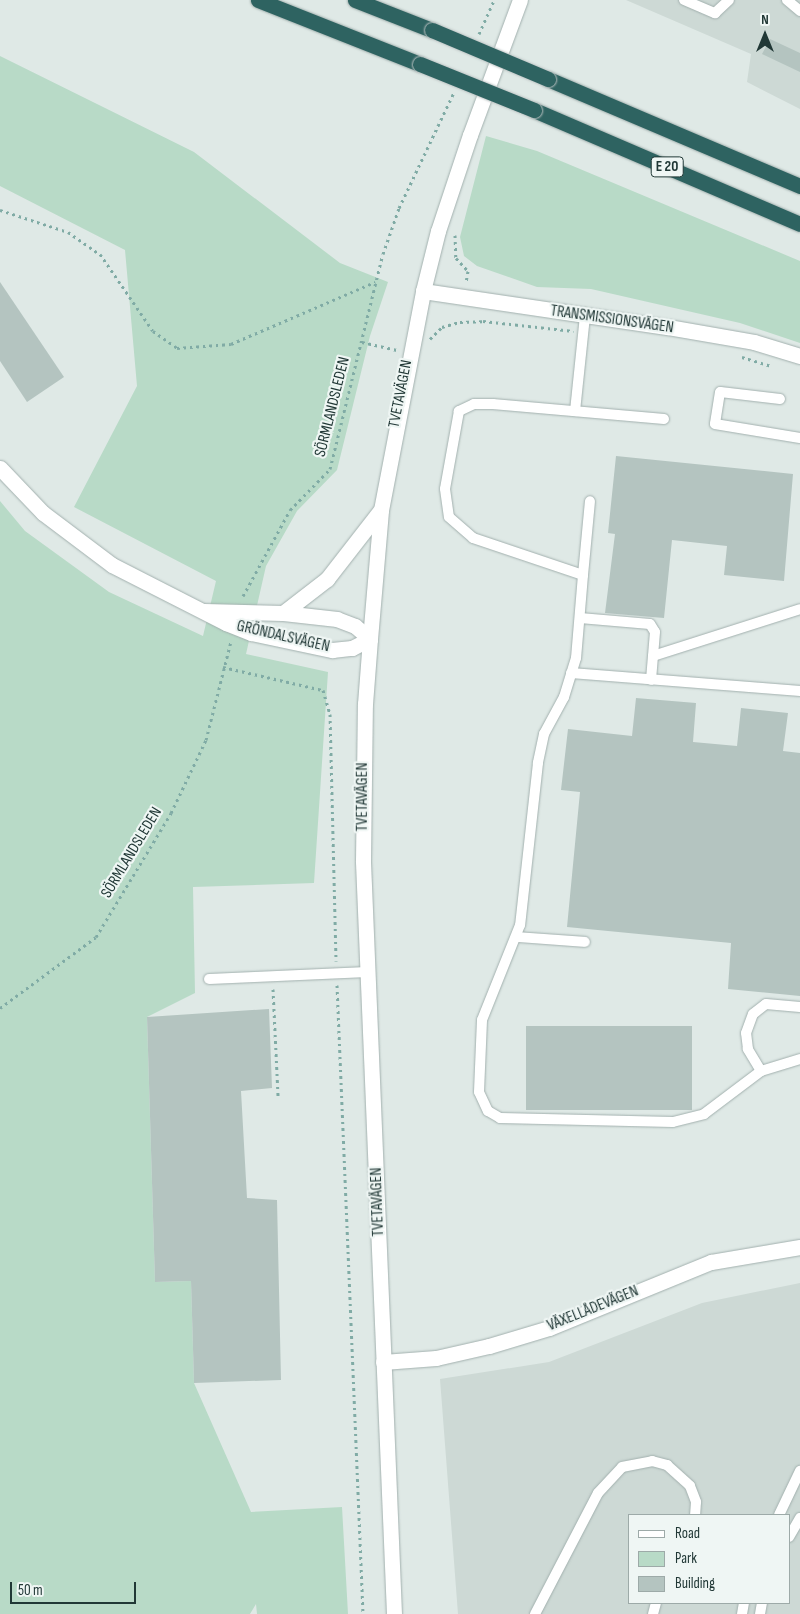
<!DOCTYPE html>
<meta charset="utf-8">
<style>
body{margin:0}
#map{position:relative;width:800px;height:1614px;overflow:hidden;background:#dfe9e6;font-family:"Sofia Sans Condensed",sans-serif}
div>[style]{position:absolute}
.built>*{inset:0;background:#cdd9d5}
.green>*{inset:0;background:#b8dac7}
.building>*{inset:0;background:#b4c4c0;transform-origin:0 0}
.path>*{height:3px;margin-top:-1.5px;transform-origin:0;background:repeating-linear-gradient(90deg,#80aba5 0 2.5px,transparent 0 6.5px)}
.roads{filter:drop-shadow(0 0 1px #a2b0ae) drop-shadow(0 0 1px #a2b0ae)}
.service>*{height:10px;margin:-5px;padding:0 5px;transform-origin:5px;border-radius:5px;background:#fff}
.minor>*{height:15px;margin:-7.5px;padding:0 7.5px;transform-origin:7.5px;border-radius:7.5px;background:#fff}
.tertiary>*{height:15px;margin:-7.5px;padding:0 7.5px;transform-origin:7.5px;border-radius:7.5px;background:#fff}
.secondary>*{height:15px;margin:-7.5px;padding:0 7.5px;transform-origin:7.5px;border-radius:7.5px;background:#fff}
.motorway>*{height:15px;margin:-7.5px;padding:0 7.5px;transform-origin:7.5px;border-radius:7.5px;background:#2e6361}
.bridges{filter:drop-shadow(0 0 1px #bcc3c3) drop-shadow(0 0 1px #bcc3c3)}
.motorway-bridge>*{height:15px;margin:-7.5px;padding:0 7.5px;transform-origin:7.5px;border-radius:7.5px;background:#2e6361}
span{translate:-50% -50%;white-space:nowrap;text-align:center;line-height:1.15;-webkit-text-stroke:4.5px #eff6f4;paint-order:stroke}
.shield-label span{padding:1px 4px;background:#eff6f4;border:1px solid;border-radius:4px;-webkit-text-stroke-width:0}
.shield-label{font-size:15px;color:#213836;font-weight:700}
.street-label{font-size:16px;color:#213836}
.legend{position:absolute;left:628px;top:1514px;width:162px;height:90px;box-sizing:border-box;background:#eff6f4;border:1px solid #9daaa8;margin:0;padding:6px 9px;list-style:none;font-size:15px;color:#213836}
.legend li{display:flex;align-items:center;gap:10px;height:25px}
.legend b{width:25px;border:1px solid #9daaa8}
.north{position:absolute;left:740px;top:10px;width:50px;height:50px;-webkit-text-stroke:4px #eff6f4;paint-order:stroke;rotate:0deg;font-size:14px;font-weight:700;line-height:20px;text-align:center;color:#213836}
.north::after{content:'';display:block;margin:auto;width:18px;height:22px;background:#213836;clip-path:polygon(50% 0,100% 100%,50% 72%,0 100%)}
.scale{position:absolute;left:10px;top:1582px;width:126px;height:22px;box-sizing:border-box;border:2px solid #213836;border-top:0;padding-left:6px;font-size:15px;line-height:18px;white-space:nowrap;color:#213836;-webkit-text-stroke:4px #eff6f4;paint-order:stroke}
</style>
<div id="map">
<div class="built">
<div style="clip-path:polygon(626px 0,800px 0,800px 109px,747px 82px,751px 54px)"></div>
<div style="clip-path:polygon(evenodd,800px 1283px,800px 1614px,458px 1614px,440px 1379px,549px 1362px,702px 1303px,800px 1283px,629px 1515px,789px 1515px,789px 1603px,629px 1603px,629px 1515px)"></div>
</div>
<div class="green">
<div style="clip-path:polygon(0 56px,194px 152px,340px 263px,388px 282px,370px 336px,337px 470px,297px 511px,266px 566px,246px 654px,328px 672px,314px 883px,193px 887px,195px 993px,147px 1017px,155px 1282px,191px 1281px,194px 1383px,251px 1512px,342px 1507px,348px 1614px,257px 1614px,256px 1604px,250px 1614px,0 1614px,0 501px,25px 531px,109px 592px,203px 636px,216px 581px,74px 507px,137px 386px,125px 250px,0 186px)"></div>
<div style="clip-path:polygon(486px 136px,537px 151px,800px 261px,800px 343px,740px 323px,591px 289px,537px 287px,477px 266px,464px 256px,460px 237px)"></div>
</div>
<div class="building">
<div style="clip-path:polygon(770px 39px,800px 53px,800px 72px,762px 54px)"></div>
<div style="clip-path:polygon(0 282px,64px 377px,27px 402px,0 361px)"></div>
<div style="clip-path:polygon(616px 456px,793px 474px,784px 581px,724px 575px,727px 546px,672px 540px,664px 618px,605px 613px,615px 534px,608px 533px)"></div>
<div style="clip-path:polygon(636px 698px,696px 703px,693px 742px,737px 746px,741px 708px,788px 713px,783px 751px,800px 753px,800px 996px,728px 989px,731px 943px,567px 927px,580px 792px,561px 790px,568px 729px,632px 736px)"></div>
<div style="clip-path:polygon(269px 1009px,272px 1088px,241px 1091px,247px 1198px,277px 1200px,281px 1380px,194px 1383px,191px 1281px,155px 1282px,147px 1017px)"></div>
<div style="left:692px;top:1026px;width:84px;height:166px;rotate:90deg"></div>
</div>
<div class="path">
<div style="left:479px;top:34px;width:37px;rotate:-66deg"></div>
<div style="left:0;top:210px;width:71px;rotate:17.9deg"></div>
<div style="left:68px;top:232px;width:39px;rotate:35deg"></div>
<div style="left:100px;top:254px;width:93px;rotate:55.5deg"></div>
<div style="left:153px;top:331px;width:29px;rotate:35deg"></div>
<div style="left:177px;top:348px;width:54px;rotate:-4.2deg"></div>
<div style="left:231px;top:344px;width:157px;rotate:-23.3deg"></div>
<div style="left:455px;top:235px;width:23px;rotate:88deg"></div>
<div style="left:456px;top:258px;width:18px;rotate:47deg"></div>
<div style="left:468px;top:271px;width:11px;rotate:100deg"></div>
<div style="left:430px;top:339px;width:17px;rotate:-45deg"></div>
<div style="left:442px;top:327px;width:19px;rotate:-16deg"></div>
<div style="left:460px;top:322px;width:23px;rotate:-2deg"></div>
<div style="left:483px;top:321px;width:91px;rotate:6.3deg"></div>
<div style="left:362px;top:342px;width:37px;rotate:13deg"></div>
<div style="left:742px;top:357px;width:31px;rotate:17deg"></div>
<div style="left:243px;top:596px;width:98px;rotate:-61.3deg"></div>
<div style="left:290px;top:510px;width:57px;rotate:-45.7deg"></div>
<div style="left:330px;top:469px;width:221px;rotate:-76.2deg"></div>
<div style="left:383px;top:254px;width:49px;rotate:-70.8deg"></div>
<div style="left:399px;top:208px;width:128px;rotate:-64.6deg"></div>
<div style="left:223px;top:667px;width:103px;rotate:13deg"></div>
<div style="left:323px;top:690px;width:25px;rotate:74deg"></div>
<div style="left:330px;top:714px;width:247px;rotate:88.6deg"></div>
<div style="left:337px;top:985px;width:630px;rotate:87.63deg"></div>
<div style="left:273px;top:989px;width:107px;rotate:87.3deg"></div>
<div style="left:0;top:1008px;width:119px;rotate:-36.5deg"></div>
<div style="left:96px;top:937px;width:145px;rotate:-58.8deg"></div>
<div style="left:171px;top:813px;width:81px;rotate:-64.4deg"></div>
<div style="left:206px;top:740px;width:102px;rotate:-75.8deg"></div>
</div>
<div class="roads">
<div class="service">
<div style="left:684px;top:0;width:34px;rotate:23deg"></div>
<div style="left:715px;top:13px;width:19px;rotate:-43deg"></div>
<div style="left:787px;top:0;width:17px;rotate:40deg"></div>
<div style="left:780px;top:399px;width:60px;rotate:-173.3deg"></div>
<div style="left:720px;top:392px;width:32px;rotate:99deg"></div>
<div style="left:715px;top:424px;width:86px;rotate:9.4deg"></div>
<div style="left:575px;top:411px;width:96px;rotate:-84deg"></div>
<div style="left:664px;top:419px;width:172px;rotate:-175deg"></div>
<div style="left:493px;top:404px;width:19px;rotate:180deg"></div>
<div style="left:474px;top:404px;width:17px;rotate:155deg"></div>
<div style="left:459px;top:411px;width:79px;rotate:100.2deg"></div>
<div style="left:445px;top:489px;width:28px;rotate:82deg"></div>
<div style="left:449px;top:517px;width:32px;rotate:41deg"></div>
<div style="left:473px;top:538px;width:116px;rotate:18.6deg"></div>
<div style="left:583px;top:575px;width:83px;rotate:94.8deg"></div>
<div style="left:576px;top:658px;width:41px;rotate:107.1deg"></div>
<div style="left:564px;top:697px;width:42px;rotate:118.4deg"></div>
<div style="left:544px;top:734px;width:30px;rotate:102deg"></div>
<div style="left:538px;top:763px;width:163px;rotate:96.3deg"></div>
<div style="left:520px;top:925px;width:102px;rotate:111.8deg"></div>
<div style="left:482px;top:1020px;width:72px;rotate:92.4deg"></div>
<div style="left:479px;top:1092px;width:21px;rotate:65deg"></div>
<div style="left:488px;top:1111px;width:14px;rotate:30deg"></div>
<div style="left:500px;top:1118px;width:173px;rotate:1.3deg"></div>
<div style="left:673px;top:1122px;width:32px;rotate:-14deg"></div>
<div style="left:704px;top:1114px;width:71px;rotate:-37deg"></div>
<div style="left:761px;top:1071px;width:41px;rotate:-17.1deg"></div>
<div style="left:583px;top:575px;width:74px;rotate:-84.6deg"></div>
<div style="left:580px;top:618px;width:70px;rotate:4.9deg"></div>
<div style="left:650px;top:624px;width:9px;rotate:58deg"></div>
<div style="left:655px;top:632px;width:48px;rotate:94.8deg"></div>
<div style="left:653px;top:656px;width:154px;rotate:-17.7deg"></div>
<div style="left:571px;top:673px;width:230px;rotate:4.5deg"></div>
<div style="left:517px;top:937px;width:68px;rotate:4.2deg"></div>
<div style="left:209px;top:979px;width:159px;rotate:-2.5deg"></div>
<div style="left:761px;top:1071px;width:26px;rotate:-121deg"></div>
<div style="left:748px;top:1049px;width:16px;rotate:-97deg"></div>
<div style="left:746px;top:1033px;width:20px;rotate:-70deg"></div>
<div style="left:753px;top:1014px;width:16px;rotate:-38deg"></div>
<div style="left:766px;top:1004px;width:34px;rotate:5deg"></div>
<div style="left:779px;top:1515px;width:49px;rotate:-64.5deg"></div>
<div style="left:789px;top:1537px;width:22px;rotate:-60deg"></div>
<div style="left:535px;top:1614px;width:136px;rotate:-62.5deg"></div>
<div style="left:598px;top:1493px;width:35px;rotate:-47deg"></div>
<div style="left:622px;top:1467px;width:31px;rotate:-11deg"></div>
<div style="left:652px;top:1461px;width:16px;rotate:15deg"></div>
<div style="left:667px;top:1465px;width:31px;rotate:42deg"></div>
<div style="left:690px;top:1486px;width:17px;rotate:69deg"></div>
<div style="left:696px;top:1502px;width:13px;rotate:94deg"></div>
<div style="left:653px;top:1614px;width:11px;rotate:-75deg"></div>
<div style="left:742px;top:1614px;width:11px;rotate:-80deg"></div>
<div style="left:760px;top:1614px;width:11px;rotate:-80deg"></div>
</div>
<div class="minor">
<div style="left:423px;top:291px;width:248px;rotate:8.4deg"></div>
<div style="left:668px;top:327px;width:87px;rotate:9.9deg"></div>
<div style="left:754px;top:342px;width:48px;rotate:16.9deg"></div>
<div style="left:383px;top:1362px;width:53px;rotate:-4.3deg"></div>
<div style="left:436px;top:1358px;width:54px;rotate:-12.8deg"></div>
<div style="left:489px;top:1346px;width:63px;rotate:-16.7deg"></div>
<div style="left:549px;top:1328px;width:175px;rotate:-22.2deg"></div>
<div style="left:711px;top:1262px;width:90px;rotate:-9.6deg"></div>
</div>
<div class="tertiary">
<div style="left:0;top:468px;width:62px;rotate:46.3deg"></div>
<div style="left:43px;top:513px;width:86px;rotate:37deg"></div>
<div style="left:112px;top:565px;width:128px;rotate:27deg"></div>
<div style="left:226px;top:623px;width:27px;rotate:22deg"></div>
<div style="left:251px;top:633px;width:83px;rotate:11.9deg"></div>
<div style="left:332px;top:650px;width:20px;rotate:-6deg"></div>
<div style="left:352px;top:648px;width:20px;rotate:-27deg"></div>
<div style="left:370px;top:639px;width:20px;rotate:-139deg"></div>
<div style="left:355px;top:626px;width:19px;rotate:-159deg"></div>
<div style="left:337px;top:619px;width:54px;rotate:-173.7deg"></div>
<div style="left:283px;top:613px;width:79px;rotate:-178.5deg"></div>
</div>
<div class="secondary">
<div style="left:283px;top:613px;width:56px;rotate:-37.7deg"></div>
<div style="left:327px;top:579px;width:86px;rotate:-52.1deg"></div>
<div style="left:394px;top:1614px;width:754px;rotate:-92.36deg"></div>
<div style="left:363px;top:861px;width:157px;rotate:-89.3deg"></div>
<div style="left:365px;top:704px;width:65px;rotate:-85.6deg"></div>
<div style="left:370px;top:639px;width:129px;rotate:-85.1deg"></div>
<div style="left:381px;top:510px;width:223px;rotate:-79.1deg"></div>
<div style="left:423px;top:291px;width:62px;rotate:-76deg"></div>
<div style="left:438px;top:231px;width:101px;rotate:-71.6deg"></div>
<div style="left:470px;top:135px;width:144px;rotate:-69.7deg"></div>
</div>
<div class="motorway">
<div style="left:258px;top:0;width:174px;rotate:21.6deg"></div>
<div style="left:355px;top:0;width:83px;rotate:21.3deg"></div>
<div style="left:548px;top:79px;width:274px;rotate:23deg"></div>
<div style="left:534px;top:110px;width:289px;rotate:23.2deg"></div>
</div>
</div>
<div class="bridges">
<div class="motorway-bridge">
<div style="left:432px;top:30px;width:126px;rotate:22.9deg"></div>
<div style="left:420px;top:64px;width:123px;rotate:22deg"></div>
</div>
</div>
<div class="shield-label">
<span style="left:667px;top:167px">E 20</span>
</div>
<div class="street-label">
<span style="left:612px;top:320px;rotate:8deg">TRANSMISSIONSVÄGEN</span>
<span style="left:401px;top:394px;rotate:-79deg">TVETAVÄGEN</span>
<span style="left:333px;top:407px;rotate:-76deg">SÖRMLANDSLEDEN</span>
<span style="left:283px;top:637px;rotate:13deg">GRÖNDALSVÄGEN</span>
<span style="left:363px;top:797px;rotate:-90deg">TVETAVÄGEN</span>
<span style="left:132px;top:853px;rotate:-59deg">SÖRMLANDSLEDEN</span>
<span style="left:378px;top:1202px;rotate:-92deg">TVETAVÄGEN</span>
<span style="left:593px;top:1309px;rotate:-22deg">VÄXELLÅDEVÄGEN</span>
</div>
<ul class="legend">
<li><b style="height:6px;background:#fff"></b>Road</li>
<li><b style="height:14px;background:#b8dac7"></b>Park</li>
<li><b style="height:14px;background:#b4c4c0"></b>Building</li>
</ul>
<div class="north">N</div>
<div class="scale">50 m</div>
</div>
